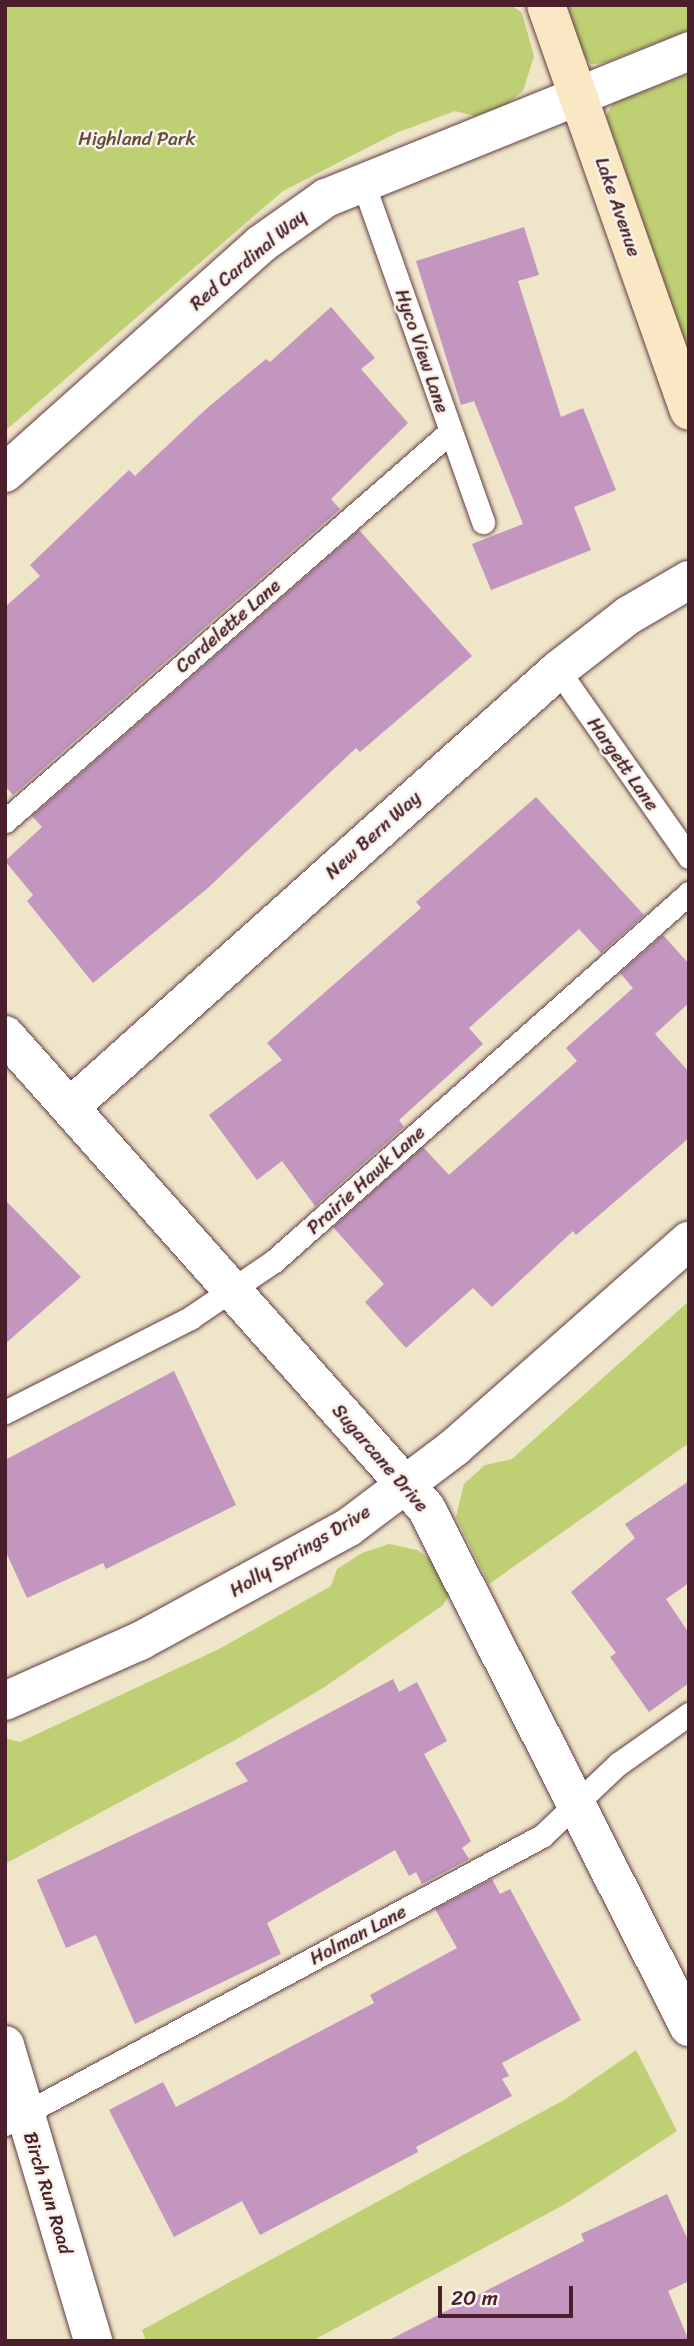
<!DOCTYPE html>
<style>
body{margin:0}
#map{position:relative;width:694px;height:2346px;overflow:hidden;background:#efe5c9;font-family:Sriracha,sans-serif}
div>[style]{position:absolute}
.green>*{inset:0;background:#bed073}
.building>*{inset:0;background:#c296bf}
.roads{filter:drop-shadow(0 0 2px #633d43) drop-shadow(0 0 2px #633d43)}
.lane>*{height:23px;margin:-11.5px;padding:0 11.5px;transform-origin:11.5px;border-radius:11.5px;background:#fff}
.street>*{height:38px;margin:-19px;padding:0 19px;transform-origin:19px;border-radius:19px;background:#fff}
.secondary>*{height:38px;margin:-19px;padding:0 19px;transform-origin:19px;border-radius:19px;background:#fae7c3}
span{translate:-50% -50%;white-space:nowrap;text-align:center;line-height:1.15;-webkit-text-stroke:5px #f7f3e8;paint-order:stroke}
.park-label{font-size:19px;color:#674b3d}
.street-label{font-size:19px;color:#4a1f2b}
.frame{position:absolute;inset:0;border:7px solid #4a1f2b;pointer-events:none}
.scale{position:absolute;left:438px;top:2286px;width:135px;height:32px;box-sizing:border-box;border:4px solid #4a1f2b;border-top:0;padding-left:9px;font-size:21px;line-height:24px;white-space:nowrap;color:#4a1f2b;-webkit-text-stroke:5px #f7f3e8;paint-order:stroke}
</style>
<div id="map">
<div class="green">
<div style="clip-path:polygon(5px 5px,511px 5px,522px 13px,534px 56px,523px 91px,506px 105px,475px 116px,455px 111px,396px 133px,283px 191px,5px 431px)"></div>
<div style="clip-path:polygon(566px 5px,689px 5px,689px 30px,604px 63px,591px 64px,583px 55px)"></div>
<div style="clip-path:polygon(689px 74px,689px 353px,606px 116px,613px 103px)"></div>
<div style="clip-path:polygon(689px 1301px,689px 1443px,489px 1584px,456px 1517px,464px 1484px,485px 1465px,512px 1459px)"></div>
<div style="clip-path:polygon(389px 1544px,417px 1550px,430px 1559px,451px 1592px,443px 1605px,323px 1688px,237px 1739px,5px 1864px,5px 1738px,20px 1742px,219px 1649px,331px 1586px,337px 1569px,362px 1553px)"></div>
<div style="clip-path:polygon(636px 2050px,677px 2131px,567px 2203px,312px 2341px,146px 2341px,142px 2330px,564px 2100px)"></div>
</div>
<div class="building">
<div style="clip-path:polygon(524px 227px,539px 275px,518px 281px,561px 417px,583px 408px,616px 490px,574px 507px,591px 550px,491px 590px,472px 544px,523px 524px,474px 401px,461px 405px,416px 261px)"></div>
<div style="clip-path:polygon(331px 307px,375px 358px,361px 369px,408px 423px,331px 499px,340px 509px,13px 795px,5px 786px,5px 607px,40px 576px,30px 565px,129px 470px,135px 476px,205px 410px,266px 359px,270px 362px)"></div>
<div style="clip-path:polygon(359px 530px,472px 656px,360px 752px,356px 748px,209px 887px,93px 983px,27px 901px,33px 895px,5px 861px,42px 827px,32px 816px)"></div>
<div style="clip-path:polygon(536px 797px,644px 915px,601px 953px,579px 929px,469px 1028px,483px 1044px,399px 1120px,404px 1127px,315px 1206px,282px 1161px,257px 1180px,209px 1115px,282px 1060px,267px 1043px,421px 908px,416px 902px)"></div>
<div style="clip-path:polygon(663px 935px,689px 964px,689px 1003px,655px 1034px,689px 1072px,689px 1138px,576px 1235px,573px 1231px,492px 1307px,473px 1288px,406px 1348px,365px 1302px,384px 1284px,333px 1227px,423px 1147px,449px 1175px,577px 1061px,566px 1048px,633px 988px,620px 973px)"></div>
<div style="clip-path:polygon(5px 1200px,81px 1277px,5px 1344px)"></div>
<div style="clip-path:polygon(174px 1371px,236px 1505px,106px 1569px,103px 1563px,27px 1598px,5px 1550px,5px 1460px)"></div>
<div style="clip-path:polygon(689px 1481px,689px 1583px,666px 1599px,689px 1633px,689px 1683px,649px 1712px,610px 1657px,616px 1653px,571px 1592px,635px 1538px,625px 1524px)"></div>
<div style="clip-path:polygon(393px 1679px,399px 1692px,417px 1682px,447px 1741px,424px 1754px,471px 1841px,462px 1848px,469px 1859px,422px 1884px,416px 1872px,409px 1876px,395px 1850px,267px 1923px,281px 1954px,135px 2024px,96px 1935px,66px 1948px,37px 1880px,248px 1781px,235px 1763px)"></div>
<div style="clip-path:polygon(492px 1879px,500px 1894px,510px 1889px,581px 2020px,502px 2063px,509px 2076px,502px 2079px,512px 2096px,416px 2147px,418px 2152px,260px 2235px,242px 2201px,174px 2237px,109px 2110px,163px 2082px,176px 2107px,374px 2003px,370px 1995px,457px 1948px,435px 1909px)"></div>
<div style="clip-path:polygon(667px 2194px,689px 2242px,689px 2281px,668px 2291px,689px 2341px,387px 2341px,584px 2241px,581px 2234px)"></div>
</div>
<div class="roads">
<div class="lane">
<div style="left:362px;top:180px;width:363px;rotate:70.5deg"></div>
<div style="left:558px;top:670px;width:228px;rotate:55deg"></div>
<div style="left:5px;top:821px;width:591px;rotate:-41.16deg"></div>
<div style="left:5px;top:1412px;width:208px;rotate:-26.9deg"></div>
<div style="left:190px;top:1318px;width:102px;rotate:-34.2deg"></div>
<div style="left:274px;top:1261px;width:555px;rotate:-41.56deg"></div>
<div style="left:5px;top:2124px;width:609px;rotate:-28.21deg"></div>
<div style="left:542px;top:1836px;width:105px;rotate:-43.5deg"></div>
<div style="left:618px;top:1764px;width:87px;rotate:-35.2deg"></div>
</div>
<div class="street">
<div style="left:5px;top:473px;width:343px;rotate:-41.8deg"></div>
<div style="left:261px;top:244px;width:80px;rotate:-35.3deg"></div>
<div style="left:326px;top:198px;width:392px;rotate:-22deg"></div>
<div style="left:5px;top:1035px;width:633px;rotate:48.33deg"></div>
<div style="left:426px;top:1508px;width:582px;rotate:63.13deg"></div>
<div style="left:70px;top:1107px;width:655px;rotate:-41.84deg"></div>
<div style="left:558px;top:670px;width:90px;rotate:-37.8deg"></div>
<div style="left:629px;top:615px;width:69px;rotate:-30.3deg"></div>
<div style="left:5px;top:1701px;width:148px;rotate:-24deg"></div>
<div style="left:140px;top:1641px;width:238px;rotate:-28.6deg"></div>
<div style="left:349px;top:1527px;width:133px;rotate:-37deg"></div>
<div style="left:455px;top:1447px;width:312px;rotate:-41.4deg"></div>
<div style="left:5px;top:2045px;width:309px;rotate:73.4deg"></div>
</div>
<div class="secondary">
<div style="left:546px;top:5px;width:430px;rotate:70.6deg"></div>
</div>
</div>
<div class="park-label">
<span style="left:137px;top:139px">Highland Park</span>
</div>
<div class="street-label">
<span style="left:618px;top:207px;rotate:71deg">Lake Avenue</span>
<span style="left:248px;top:260px;rotate:-40deg">Red Cardinal Way</span>
<span style="left:422px;top:351px;rotate:71deg">Hyco View Lane</span>
<span style="left:228px;top:626px;rotate:-41deg">Cordelette Lane</span>
<span style="left:623px;top:764px;rotate:55deg">Hargett Lane</span>
<span style="left:373px;top:835px;rotate:-42deg">New Bern Way</span>
<span style="left:366px;top:1180px;rotate:-42deg">Prairie Hawk Lane</span>
<span style="left:380px;top:1458px;rotate:49deg">Sugarcane Drive</span>
<span style="left:300px;top:1551px;rotate:-31deg">Holly Springs Drive</span>
<span style="left:358px;top:1935px;rotate:-28deg">Holman Lane</span>
<span style="left:48px;top:2193px;rotate:73deg">Birch Run Road</span>
</div>
<div class="frame"></div>
<div class="scale">20 m</div>
</div>
